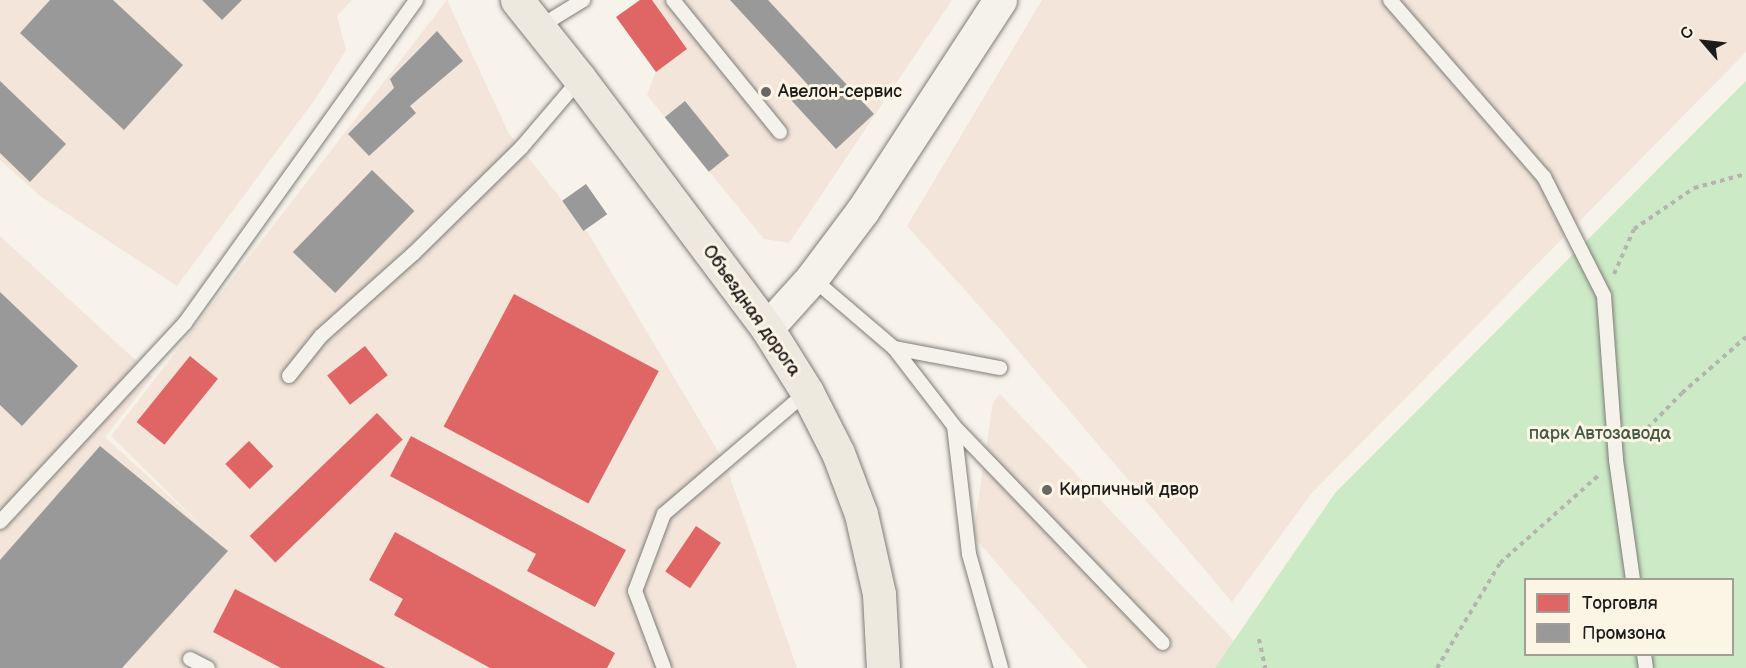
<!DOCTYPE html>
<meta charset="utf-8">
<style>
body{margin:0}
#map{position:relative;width:1746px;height:668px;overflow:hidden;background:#f7f3ea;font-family:"Balsamiq Sans",sans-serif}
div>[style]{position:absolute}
.built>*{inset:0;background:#f3e5da}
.green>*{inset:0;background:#cceac6}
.shops>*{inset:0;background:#e06666;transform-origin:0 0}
.industry>*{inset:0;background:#999;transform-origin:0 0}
.path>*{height:4px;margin-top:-2px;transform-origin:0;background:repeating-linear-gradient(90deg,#b6b4af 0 4.5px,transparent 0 9px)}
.roads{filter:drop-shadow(0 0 2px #7f7d79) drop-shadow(0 0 2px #7f7d79)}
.lane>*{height:14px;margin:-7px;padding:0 7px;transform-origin:7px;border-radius:7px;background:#f5f2ec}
.secondary>*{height:33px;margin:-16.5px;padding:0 16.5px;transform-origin:16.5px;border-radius:16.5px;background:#f5f2ec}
.primary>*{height:33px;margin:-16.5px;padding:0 16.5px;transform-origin:16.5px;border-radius:16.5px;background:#eee9df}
.dots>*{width:16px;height:16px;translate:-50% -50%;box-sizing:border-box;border:3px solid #fcf5e5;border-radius:50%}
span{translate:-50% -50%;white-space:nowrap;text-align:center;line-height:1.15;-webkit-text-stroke:6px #fcf5e5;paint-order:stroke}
.poi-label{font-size:18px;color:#1c1c1c}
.left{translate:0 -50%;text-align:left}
.street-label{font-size:18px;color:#1c1c1c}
.park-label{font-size:18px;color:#465846}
.legend{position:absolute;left:1524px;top:578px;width:210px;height:78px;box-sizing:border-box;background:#fcf5e5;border:2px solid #a29e95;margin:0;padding:8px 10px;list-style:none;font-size:18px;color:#1c1c1c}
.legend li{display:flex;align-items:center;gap:12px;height:30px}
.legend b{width:30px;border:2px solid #a29e95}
.north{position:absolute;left:1674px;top:12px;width:60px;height:60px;-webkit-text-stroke:4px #fcf5e5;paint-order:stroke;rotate:298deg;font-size:16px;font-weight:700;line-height:24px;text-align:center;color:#1c1c1c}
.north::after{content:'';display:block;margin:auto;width:21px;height:27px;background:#1c1c1c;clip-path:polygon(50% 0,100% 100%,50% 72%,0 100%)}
</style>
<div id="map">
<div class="built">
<div style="clip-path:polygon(0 0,352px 0,337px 16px,346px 50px,316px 98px,177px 286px,40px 196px,0 160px)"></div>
<div style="clip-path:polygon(447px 0,508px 132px,588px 233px,725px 463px,797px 668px,0 668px,0 236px,153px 376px,105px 437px,206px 530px,111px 436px)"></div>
<div style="clip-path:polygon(640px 0,952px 0,789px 243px,764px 239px,647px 95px,656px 71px,616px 17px)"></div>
<div style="clip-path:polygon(1042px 0,1746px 0,1746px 52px,1311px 494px,1232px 602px,999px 328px,907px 226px)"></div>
<div style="clip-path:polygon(1000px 394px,1239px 646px,1216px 668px,1088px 668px,973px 536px,993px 402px)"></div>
</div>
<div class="green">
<div style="clip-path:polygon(evenodd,1746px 81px,1746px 668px,1215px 668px,1335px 493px,1746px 81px,1526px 580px,1732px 580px,1732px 654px,1526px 654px,1526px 580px)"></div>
</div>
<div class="shops">
<div style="clip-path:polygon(640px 0,652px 0,687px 49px,656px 72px,616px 17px)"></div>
<div style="left:514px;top:294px;width:164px;height:150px;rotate:28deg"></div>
<div style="left:365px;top:346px;width:37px;height:48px;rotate:52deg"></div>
<div style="left:190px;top:356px;width:36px;height:85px;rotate:39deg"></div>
<div style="left:377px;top:413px;width:37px;height:177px;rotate:46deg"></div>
<div style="clip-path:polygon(411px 436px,626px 550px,595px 607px,527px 571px,536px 554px,390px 476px)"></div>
<div style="left:249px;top:441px;width:35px;height:33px;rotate:46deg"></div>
<div style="left:696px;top:526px;width:30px;height:55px;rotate:34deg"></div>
<div style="clip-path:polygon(395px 532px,615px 653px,607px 668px,490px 668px,394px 615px,403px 599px,369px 580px)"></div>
<div style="clip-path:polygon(235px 589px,386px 668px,281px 668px,213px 632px)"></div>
</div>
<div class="industry">
<div style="clip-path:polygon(50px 0,113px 0,183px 65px,124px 130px,20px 33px)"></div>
<div style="clip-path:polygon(202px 0,242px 0,222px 20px)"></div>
<div style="clip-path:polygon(730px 0,768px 0,874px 114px,836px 149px,791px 100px,808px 85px)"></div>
<div style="clip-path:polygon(437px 31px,463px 61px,410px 106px,416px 113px,369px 156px,348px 134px,394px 88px,390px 79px)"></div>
<div style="clip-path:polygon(0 81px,66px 144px,30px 182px,0 153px)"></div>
<div style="left:685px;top:101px;width:70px;height:26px;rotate:51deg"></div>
<div style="left:372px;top:170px;width:59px;height:114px;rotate:44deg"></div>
<div style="left:586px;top:184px;width:37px;height:29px;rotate:55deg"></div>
<div style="clip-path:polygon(0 292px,78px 366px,22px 426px,0 405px)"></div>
<div style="clip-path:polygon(100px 446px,228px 551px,122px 668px,0 668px,0 560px)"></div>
</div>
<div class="path">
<div style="left:1614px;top:274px;width:49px;rotate:-66deg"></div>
<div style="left:1634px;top:229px;width:73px;rotate:-34.3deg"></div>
<div style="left:1694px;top:188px;width:54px;rotate:-15.1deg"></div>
<div style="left:1635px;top:441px;width:67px;rotate:-45.6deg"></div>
<div style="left:1682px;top:393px;width:85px;rotate:-41.2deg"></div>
<div style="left:1259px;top:639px;width:30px;rotate:78deg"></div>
<div style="left:1437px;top:668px;width:122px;rotate:-59deg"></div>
<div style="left:1500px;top:563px;width:132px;rotate:-41.6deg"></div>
</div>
<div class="roads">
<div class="lane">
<div style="left:673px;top:0;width:170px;rotate:51deg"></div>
<div style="left:1390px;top:0;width:235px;rotate:49deg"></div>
<div style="left:1544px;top:177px;width:133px;rotate:63.2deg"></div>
<div style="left:1604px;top:296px;width:164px;rotate:85.8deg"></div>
<div style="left:1616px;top:460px;width:121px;rotate:81.9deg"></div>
<div style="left:539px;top:27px;width:52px;rotate:-31.5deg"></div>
<div style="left:812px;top:278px;width:108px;rotate:40.5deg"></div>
<div style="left:894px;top:348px;width:98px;rotate:52.4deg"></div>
<div style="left:954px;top:426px;width:301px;rotate:46.1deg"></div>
<div style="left:894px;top:348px;width:108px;rotate:10.7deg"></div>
<div style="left:289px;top:376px;width:51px;rotate:-51.3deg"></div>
<div style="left:321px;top:336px;width:125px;rotate:-41.7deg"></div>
<div style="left:414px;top:253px;width:150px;rotate:-44.5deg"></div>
<div style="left:521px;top:148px;width:91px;rotate:-49.5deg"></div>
<div style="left:954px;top:426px;width:129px;rotate:83.3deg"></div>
<div style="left:969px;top:554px;width:118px;rotate:74.3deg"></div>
<div style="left:0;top:522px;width:272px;rotate:-47.1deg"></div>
<div style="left:185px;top:323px;width:397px;rotate:-54.4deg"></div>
<div style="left:1644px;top:654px;width:14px;rotate:82deg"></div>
<div style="left:190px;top:659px;width:20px;rotate:27deg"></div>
<div style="left:664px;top:668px;width:82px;rotate:-110.6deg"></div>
<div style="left:635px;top:591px;width:82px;rotate:-69.4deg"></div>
<div style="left:664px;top:514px;width:188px;rotate:-40.5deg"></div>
</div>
<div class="secondary">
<div style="left:767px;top:328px;width:67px;rotate:-48deg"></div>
<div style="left:812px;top:278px;width:85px;rotate:-53.1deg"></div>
<div style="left:863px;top:210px;width:251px;rotate:-56.9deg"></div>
</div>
<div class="primary">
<div style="left:517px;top:0;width:101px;rotate:51.4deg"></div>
<div style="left:580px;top:79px;width:311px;rotate:53.1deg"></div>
<div style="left:767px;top:328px;width:75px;rotate:58deg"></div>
<div style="left:807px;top:392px;width:68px;rotate:63.1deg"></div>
<div style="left:838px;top:453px;width:65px;rotate:69.3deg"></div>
<div style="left:861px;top:514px;width:82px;rotate:77.3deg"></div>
<div style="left:879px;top:594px;width:74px;rotate:86.9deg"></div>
</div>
</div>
<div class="dots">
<div style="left:766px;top:92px;background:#696764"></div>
<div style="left:1047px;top:490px;background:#696764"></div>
</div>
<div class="poi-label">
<span class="left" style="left:778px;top:92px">Авелон-сервис</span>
<span class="left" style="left:1059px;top:490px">Кирпичный двор</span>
</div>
<div class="street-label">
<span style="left:751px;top:311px;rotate:55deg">Объездная дорога</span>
</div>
<div class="park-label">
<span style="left:1600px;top:434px">парк Автозавода</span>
</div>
<ul class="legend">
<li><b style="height:16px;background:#e06666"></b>Торговля</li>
<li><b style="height:16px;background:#999"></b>Промзона</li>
</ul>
<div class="north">С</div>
</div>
